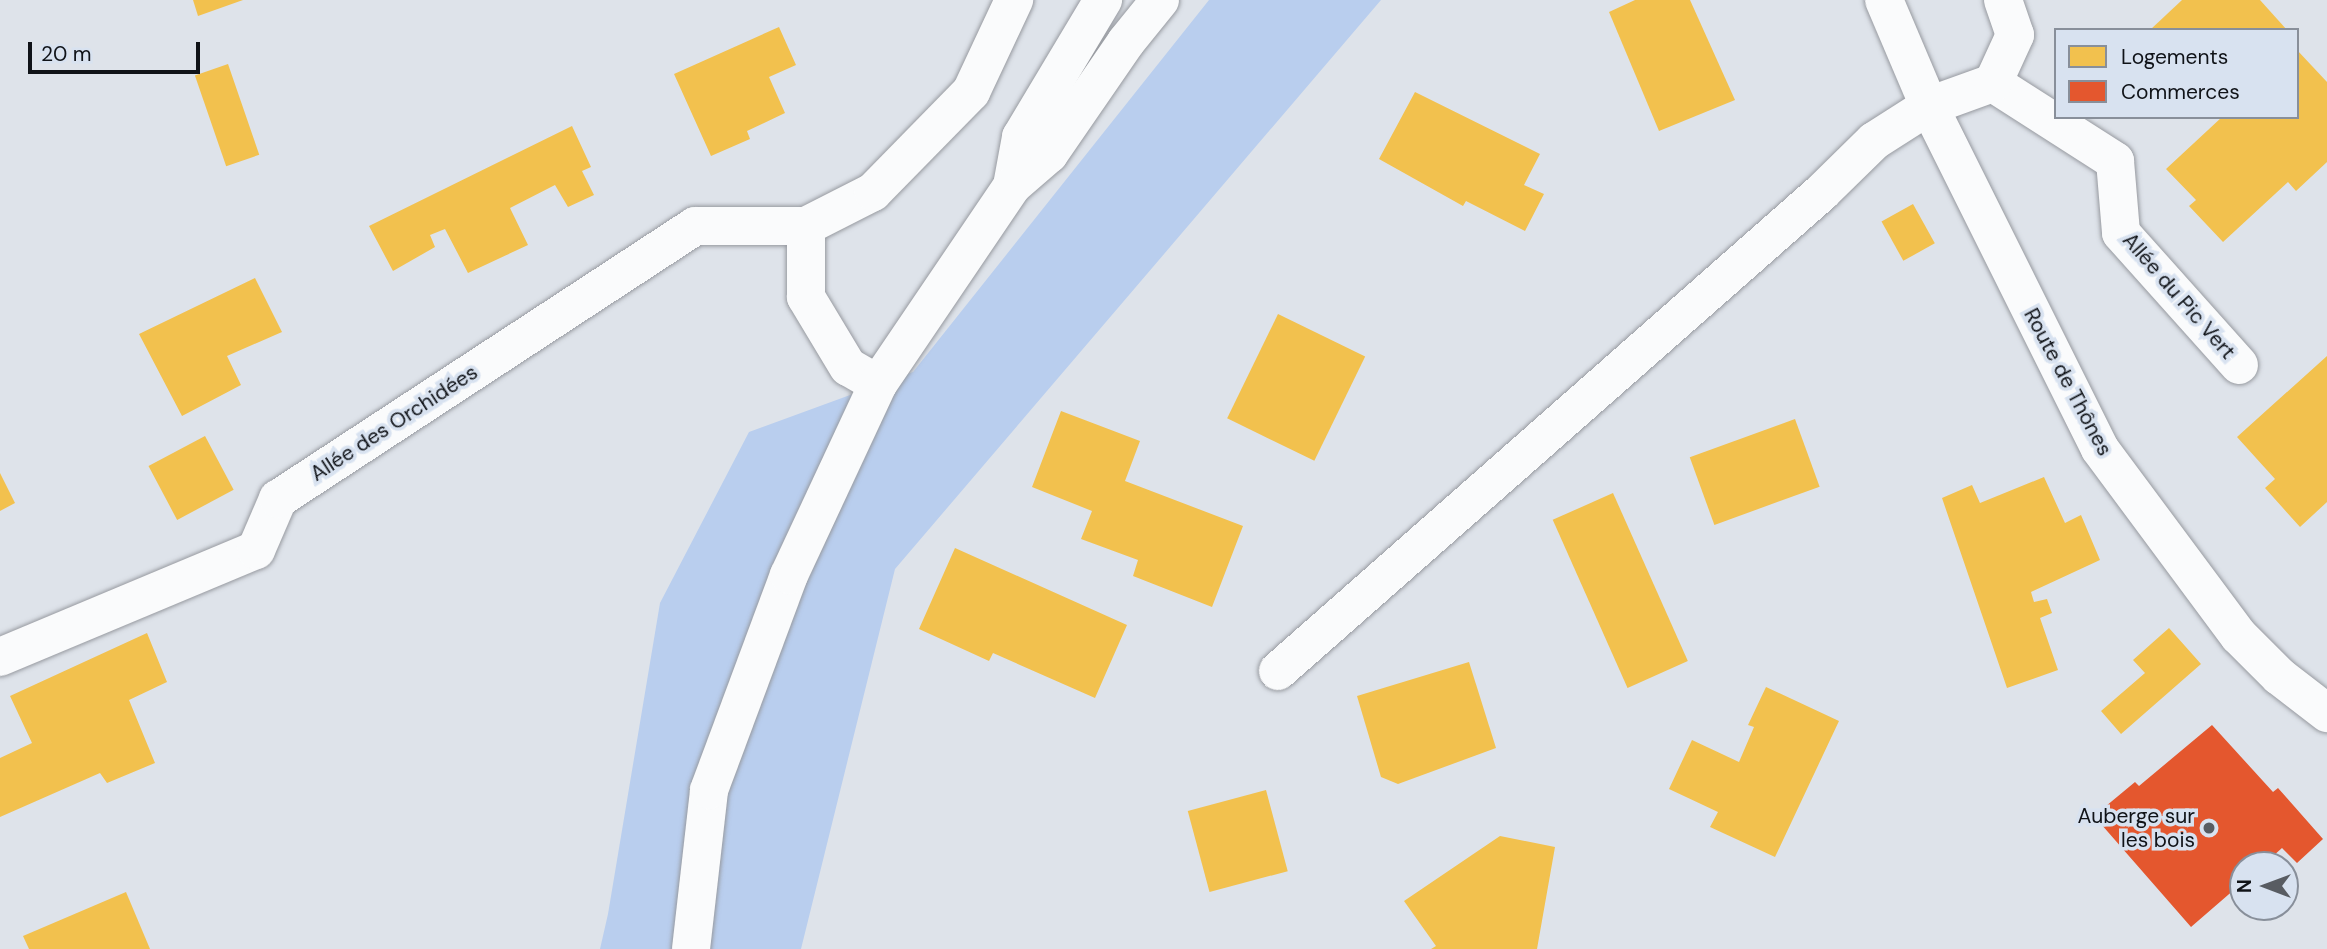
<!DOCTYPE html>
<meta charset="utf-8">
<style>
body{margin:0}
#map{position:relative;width:2327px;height:949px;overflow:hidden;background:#dee3ea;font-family:"DM Sans",sans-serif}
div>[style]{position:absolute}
.green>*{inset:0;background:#b9ceee}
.homes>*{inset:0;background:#f2c14e;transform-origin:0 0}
.shops>*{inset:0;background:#e4572e}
.roads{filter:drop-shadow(0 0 2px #979aa0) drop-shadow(0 0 2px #979aa0)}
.minor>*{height:38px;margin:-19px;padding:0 19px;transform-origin:19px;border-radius:19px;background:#fafbfc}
.major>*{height:38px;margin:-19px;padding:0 19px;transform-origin:19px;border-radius:19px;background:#fafbfc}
.dots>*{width:19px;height:19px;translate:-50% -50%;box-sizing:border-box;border:4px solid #d8e2f0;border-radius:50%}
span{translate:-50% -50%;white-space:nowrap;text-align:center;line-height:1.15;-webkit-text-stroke:7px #d8e2f0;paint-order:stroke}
.street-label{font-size:21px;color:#101318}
.poi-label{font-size:21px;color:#101318}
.right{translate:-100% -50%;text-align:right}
.legend{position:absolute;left:2054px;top:28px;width:245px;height:91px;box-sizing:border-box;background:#d8e2f0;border:2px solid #888f9a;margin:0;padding:9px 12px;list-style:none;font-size:21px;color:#101318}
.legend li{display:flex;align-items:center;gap:14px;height:35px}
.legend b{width:35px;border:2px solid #888f9a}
.north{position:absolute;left:2229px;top:851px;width:70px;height:70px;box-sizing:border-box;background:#d8e2f0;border:2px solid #888f9a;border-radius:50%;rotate:270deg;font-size:19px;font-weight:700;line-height:28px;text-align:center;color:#101318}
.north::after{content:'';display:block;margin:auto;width:24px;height:32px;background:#585c62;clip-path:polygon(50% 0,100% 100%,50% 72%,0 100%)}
.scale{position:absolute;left:28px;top:42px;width:172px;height:32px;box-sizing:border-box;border:4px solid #101318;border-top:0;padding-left:9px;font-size:21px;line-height:24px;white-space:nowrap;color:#101318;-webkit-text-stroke:5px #d8e2f0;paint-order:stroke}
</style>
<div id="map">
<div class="green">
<div style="clip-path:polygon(1209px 0,1381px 0,895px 569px,801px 949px,600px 949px,608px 914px,660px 603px,749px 432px,913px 372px)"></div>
</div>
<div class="homes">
<div style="clip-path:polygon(193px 0,243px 0,198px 16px)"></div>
<div style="clip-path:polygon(1635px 0,1690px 0,1735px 100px,1659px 131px,1609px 12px)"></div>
<div style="clip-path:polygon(2182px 0,2260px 0,2287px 30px,2150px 30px)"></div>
<div style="clip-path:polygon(779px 27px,796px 65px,769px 77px,785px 113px,747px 131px,750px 139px,711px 156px,674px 74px)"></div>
<div style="clip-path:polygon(2297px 50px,2327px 82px,2327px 162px,2296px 191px,2288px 182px,2223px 242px,2189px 206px,2196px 200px,2166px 169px,2222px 117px,2297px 117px)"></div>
<div style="left:228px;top:64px;width:96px;height:35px;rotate:71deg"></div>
<div style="clip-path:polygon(1415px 92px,1540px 154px,1524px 185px,1544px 194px,1525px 231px,1466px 201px,1463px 206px,1379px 159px)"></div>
<div style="clip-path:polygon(572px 126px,591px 167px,582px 171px,594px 195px,568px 207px,555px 185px,510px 208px,528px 245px,468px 273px,445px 229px,430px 235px,435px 247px,393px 271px,369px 226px)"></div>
<div style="left:1913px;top:204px;width:45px;height:36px;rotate:61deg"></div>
<div style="clip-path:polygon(255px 278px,282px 332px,227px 356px,241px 385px,182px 416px,139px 334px)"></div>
<div style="left:1278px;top:314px;width:97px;height:116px;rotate:26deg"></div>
<div style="clip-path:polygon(2327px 356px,2327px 502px,2300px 527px,2265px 488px,2275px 479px,2237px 437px)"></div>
<div style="clip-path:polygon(1061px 411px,1140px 441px,1125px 481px,1243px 526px,1212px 607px,1133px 576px,1138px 560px,1081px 539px,1092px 511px,1032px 487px)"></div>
<div style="left:1795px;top:419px;width:72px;height:112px;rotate:70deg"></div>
<div style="left:205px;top:436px;width:61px;height:64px;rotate:62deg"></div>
<div style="clip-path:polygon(0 473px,15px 503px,0 511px)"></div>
<div style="clip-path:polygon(2044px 477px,2065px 523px,2081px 515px,2100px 560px,2031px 592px,2034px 602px,2047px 599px,2052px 613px,2040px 618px,2058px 670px,2007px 688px,1942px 498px,1972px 485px,1980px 503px)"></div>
<div style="left:1613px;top:493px;width:184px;height:66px;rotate:66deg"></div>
<div style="clip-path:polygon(955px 548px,1127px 625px,1095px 698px,993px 653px,989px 661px,919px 629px)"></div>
<div style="clip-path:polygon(2169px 628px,2201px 664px,2121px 734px,2101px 711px,2145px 673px,2133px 660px)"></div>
<div style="clip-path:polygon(147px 633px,167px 682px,129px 700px,155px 763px,107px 783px,100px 773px,0 817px,0 758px,32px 743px,10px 696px)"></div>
<div style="clip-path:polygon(1469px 662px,1496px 748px,1398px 784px,1381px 777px,1357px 696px)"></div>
<div style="clip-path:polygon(1766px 687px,1839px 721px,1775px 857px,1710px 827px,1718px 812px,1669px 789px,1692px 740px,1739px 762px,1754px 727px,1748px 725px)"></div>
<div style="left:1266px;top:790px;width:84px;height:81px;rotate:75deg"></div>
<div style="clip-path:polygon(1500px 836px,1555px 847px,1537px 949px,1431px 949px,1436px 946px,1404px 901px)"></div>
<div style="clip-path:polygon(126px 892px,150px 949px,29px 949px,23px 936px)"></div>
</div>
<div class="shops">
<div style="clip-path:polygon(2212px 725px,2273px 792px,2278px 788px,2323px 839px,2297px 863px,2282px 848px,2263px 865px,2243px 865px,2243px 882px,2191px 927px,2094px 816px,2135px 782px,2139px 786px)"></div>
</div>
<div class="roads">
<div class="minor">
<div style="left:1884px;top:0;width:115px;rotate:67deg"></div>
<div style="left:1929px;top:106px;width:383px;rotate:63.5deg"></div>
<div style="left:2100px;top:449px;width:233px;rotate:53.4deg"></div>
<div style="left:2239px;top:636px;width:57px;rotate:45deg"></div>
<div style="left:2279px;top:676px;width:61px;rotate:37.6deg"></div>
<div style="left:1993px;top:83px;width:145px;rotate:32.6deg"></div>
<div style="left:2115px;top:161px;width:72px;rotate:85.2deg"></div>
<div style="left:2121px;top:233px;width:177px;rotate:48.2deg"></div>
<div style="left:878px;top:384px;width:34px;rotate:-150deg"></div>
<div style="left:848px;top:367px;width:82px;rotate:-121deg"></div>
<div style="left:806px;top:297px;width:71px;rotate:-90deg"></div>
<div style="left:806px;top:226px;width:75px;rotate:-26.9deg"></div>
<div style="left:873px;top:192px;width:140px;rotate:-45.6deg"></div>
<div style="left:971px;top:92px;width:102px;rotate:-64.9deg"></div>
<div style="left:0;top:657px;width:277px;rotate:-22.7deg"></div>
<div style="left:256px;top:550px;width:56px;rotate:-66.7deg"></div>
<div style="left:278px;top:499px;width:498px;rotate:-33.2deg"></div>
<div style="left:695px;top:226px;width:111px"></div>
<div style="left:1278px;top:671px;width:725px;rotate:-41.36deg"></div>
<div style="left:1822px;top:192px;width:73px;rotate:-44.4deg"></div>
<div style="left:1874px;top:141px;width:65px;rotate:-32.5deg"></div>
<div style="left:1929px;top:106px;width:68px;rotate:-19.8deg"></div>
<div style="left:1993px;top:83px;width:53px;rotate:-65.4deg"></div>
<div style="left:2015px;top:35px;width:37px;rotate:-109deg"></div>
</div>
<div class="major">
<div style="left:1012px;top:186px;width:50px;rotate:-79.6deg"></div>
<div style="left:1021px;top:137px;width:160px;rotate:-59.1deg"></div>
<div style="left:691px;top:949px;width:160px;rotate:-83.5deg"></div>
<div style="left:709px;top:790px;width:229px;rotate:-69.6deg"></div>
<div style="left:789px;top:575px;width:211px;rotate:-65deg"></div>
<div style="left:878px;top:384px;width:239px;rotate:-55.9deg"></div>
<div style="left:1012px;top:186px;width:49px;rotate:-40.9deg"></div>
<div style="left:1049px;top:154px;width:136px;rotate:-55.5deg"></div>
<div style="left:1126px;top:42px;width:54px;rotate:-51deg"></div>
</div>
</div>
<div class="dots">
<div style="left:2209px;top:828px;background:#585c62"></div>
</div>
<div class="street-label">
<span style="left:2179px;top:296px;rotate:49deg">Allée du Pic Vert</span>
<span style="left:2068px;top:382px;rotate:62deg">Route de Thônes</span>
<span style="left:394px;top:423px;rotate:-33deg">Allée des Orchidées</span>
</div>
<div class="poi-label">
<span class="right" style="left:2195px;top:828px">Auberge sur<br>les bois</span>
</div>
<ul class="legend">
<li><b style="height:19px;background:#f2c14e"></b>Logements</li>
<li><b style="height:19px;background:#e4572e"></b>Commerces</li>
</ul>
<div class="north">N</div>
<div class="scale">20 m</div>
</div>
